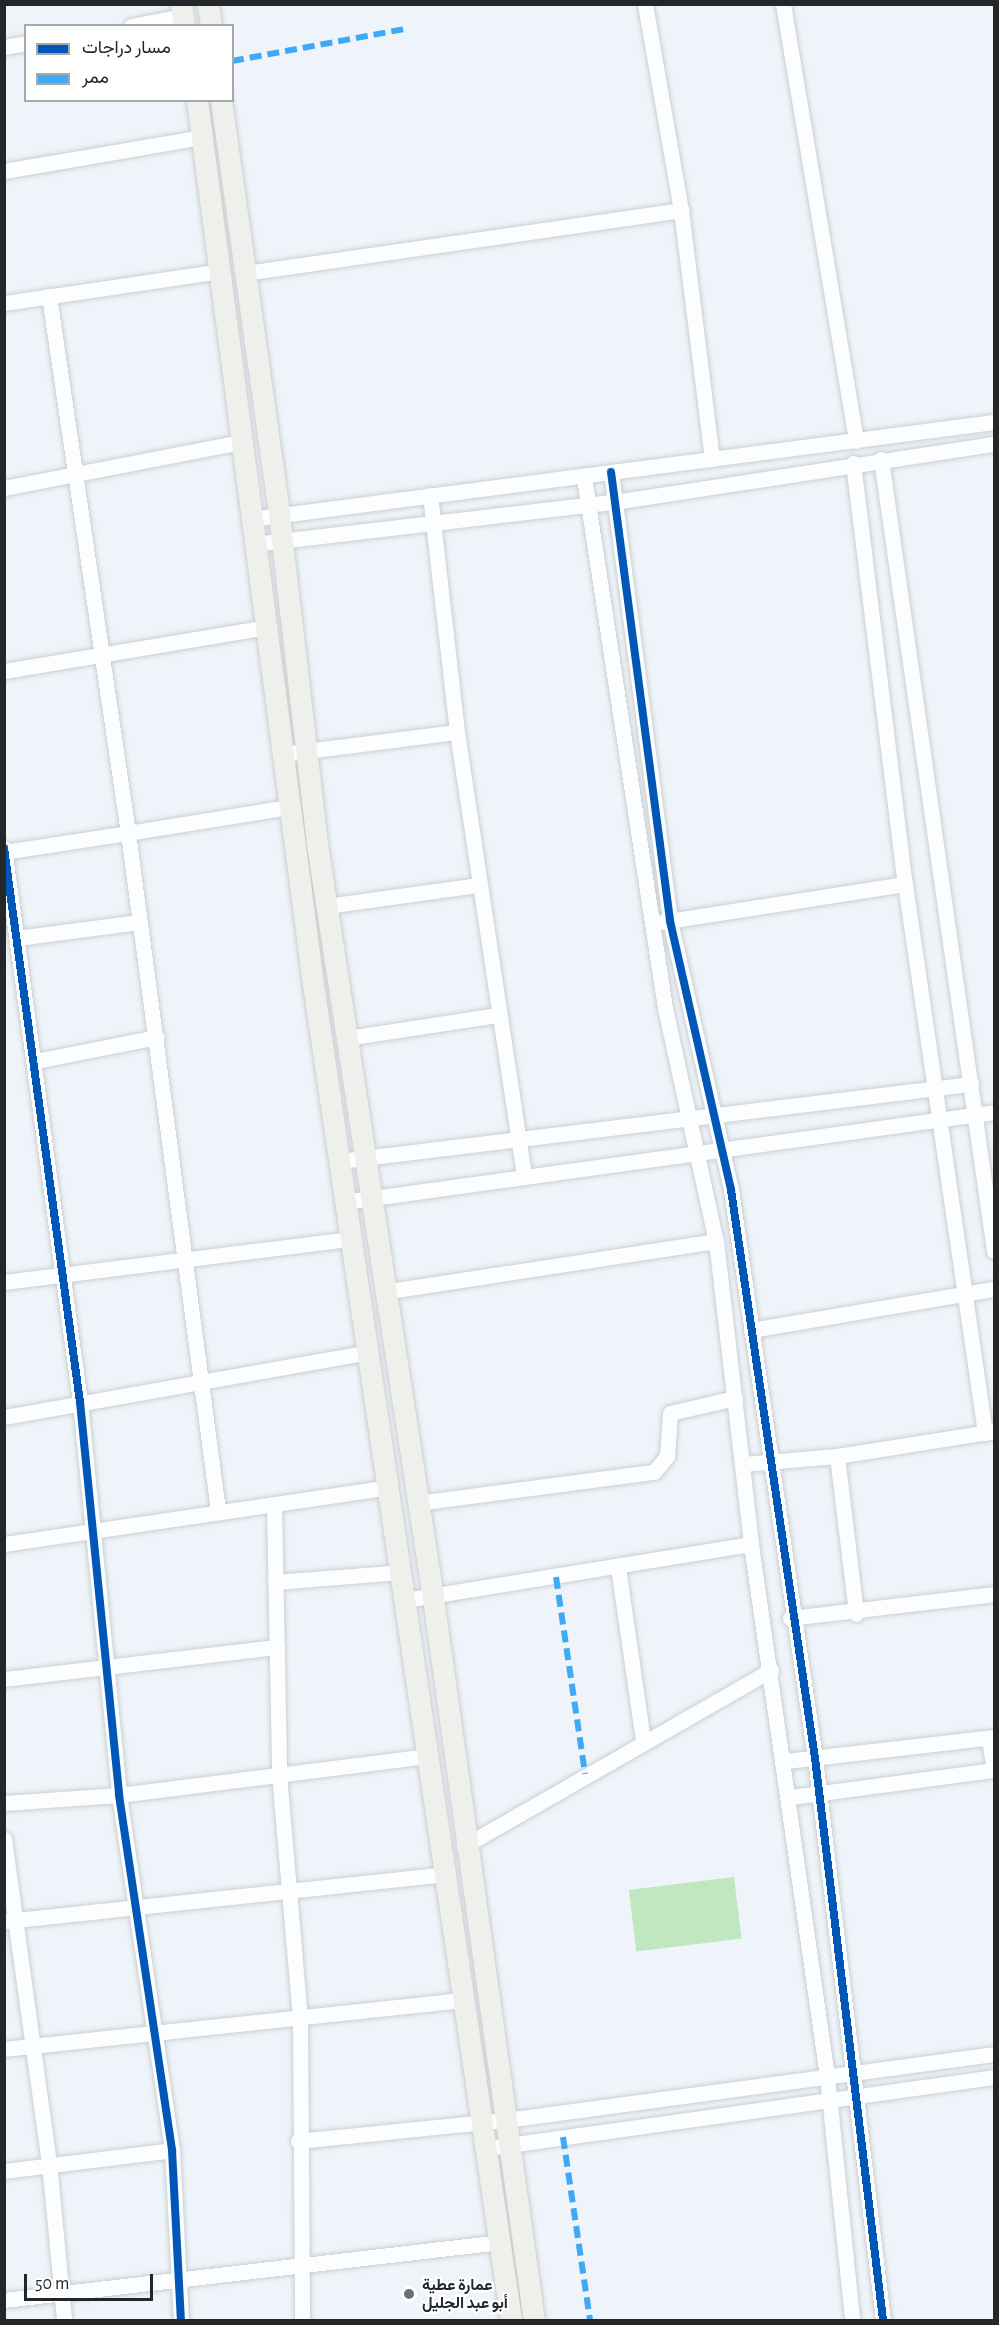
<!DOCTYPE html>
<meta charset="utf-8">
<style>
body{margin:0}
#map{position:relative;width:999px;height:2325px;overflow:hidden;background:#eef4f9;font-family:"Alegreya Sans",Vazirmatn,sans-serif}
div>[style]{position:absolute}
.green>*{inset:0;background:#c0e7c0;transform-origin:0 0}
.roads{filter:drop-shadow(0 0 2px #cacfd2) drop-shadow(0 0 2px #cacfd2)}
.street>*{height:15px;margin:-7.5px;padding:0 7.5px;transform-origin:7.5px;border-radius:7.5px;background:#fcfdfe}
.secondary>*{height:21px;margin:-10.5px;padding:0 10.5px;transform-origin:10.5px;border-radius:10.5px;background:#efefec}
.quiet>*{height:6px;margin-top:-3px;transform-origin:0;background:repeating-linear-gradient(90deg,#3fa9f5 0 12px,transparent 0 18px)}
.cycleway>*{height:8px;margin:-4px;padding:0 4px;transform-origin:4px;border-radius:4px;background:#0057b8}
.dots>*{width:16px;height:16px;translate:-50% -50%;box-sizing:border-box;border:3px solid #fff;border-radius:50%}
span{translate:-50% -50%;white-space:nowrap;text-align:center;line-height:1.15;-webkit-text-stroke:4.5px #fff;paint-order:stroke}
.poi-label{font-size:16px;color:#232729;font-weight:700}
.left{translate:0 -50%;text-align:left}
.frame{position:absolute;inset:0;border:6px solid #232729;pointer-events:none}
.legend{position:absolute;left:24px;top:24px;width:210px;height:78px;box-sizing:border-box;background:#fff;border:2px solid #a7a9a9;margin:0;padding:8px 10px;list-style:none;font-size:18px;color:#232729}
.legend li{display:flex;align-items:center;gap:12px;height:30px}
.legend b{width:30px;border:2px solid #a7a9a9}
.scale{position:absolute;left:24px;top:2274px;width:129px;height:27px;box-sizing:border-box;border:3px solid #232729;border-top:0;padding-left:8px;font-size:18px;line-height:21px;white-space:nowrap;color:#232729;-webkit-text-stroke:4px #fff;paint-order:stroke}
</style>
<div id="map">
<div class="green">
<div style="left:734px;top:1877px;width:62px;height:106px;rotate:83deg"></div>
</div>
<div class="roads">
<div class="street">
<div style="left:645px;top:4px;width:209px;rotate:80.1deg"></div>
<div style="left:783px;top:4px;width:443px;rotate:80.5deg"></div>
<div style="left:131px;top:26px;width:52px;rotate:-11.1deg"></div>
<div style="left:4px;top:47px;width:22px;rotate:-10deg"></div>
<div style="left:4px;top:171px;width:202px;rotate:-9.7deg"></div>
<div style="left:245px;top:273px;width:441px;rotate:-8.2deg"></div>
<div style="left:681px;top:210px;width:251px;rotate:82.9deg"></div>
<div style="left:49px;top:296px;width:543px;rotate:81.63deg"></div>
<div style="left:128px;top:833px;width:163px;rotate:-9.2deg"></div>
<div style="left:4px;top:303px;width:218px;rotate:-8.4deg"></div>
<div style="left:881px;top:459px;width:800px;rotate:81.88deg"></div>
<div style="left:853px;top:463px;width:424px;rotate:83deg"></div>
<div style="left:905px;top:884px;width:555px;rotate:81.71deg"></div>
<div style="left:611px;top:472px;width:453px;rotate:82.5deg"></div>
<div style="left:670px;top:921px;width:276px;rotate:77.2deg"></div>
<div style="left:731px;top:1190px;width:574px;rotate:81.59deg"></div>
<div style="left:815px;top:1758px;width:566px;rotate:83.1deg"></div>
<div style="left:584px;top:477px;width:537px;rotate:81.33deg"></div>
<div style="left:665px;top:1008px;width:239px;rotate:77.7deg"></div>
<div style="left:716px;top:1241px;width:305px;rotate:83.4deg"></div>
<div style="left:751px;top:1544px;width:537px;rotate:81.87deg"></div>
<div style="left:827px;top:2076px;width:245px;rotate:84.1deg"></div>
<div style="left:4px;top:488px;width:241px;rotate:-11deg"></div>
<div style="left:430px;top:495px;width:239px;rotate:83.5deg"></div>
<div style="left:457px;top:732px;width:450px;rotate:81.4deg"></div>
<div style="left:251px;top:519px;width:749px;rotate:-7.44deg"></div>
<div style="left:254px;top:544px;width:362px;rotate:-6.7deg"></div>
<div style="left:614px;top:502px;width:384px;rotate:-8.7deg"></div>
<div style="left:4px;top:671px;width:266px;rotate:-9.5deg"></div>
<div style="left:282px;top:754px;width:176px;rotate:-7.2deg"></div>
<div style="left:4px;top:848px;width:559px;rotate:82.19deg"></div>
<div style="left:80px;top:1402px;width:395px;rotate:84.3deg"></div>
<div style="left:119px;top:1795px;width:359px;rotate:81.5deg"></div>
<div style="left:172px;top:2150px;width:170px;rotate:87deg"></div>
<div style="left:4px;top:852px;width:125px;rotate:-8.7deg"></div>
<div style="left:128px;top:833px;width:683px;rotate:82.43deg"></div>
<div style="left:327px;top:906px;width:153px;rotate:-7.9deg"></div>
<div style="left:662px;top:922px;width:246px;rotate:-8.9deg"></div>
<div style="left:17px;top:938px;width:123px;rotate:-7.5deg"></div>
<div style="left:347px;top:1038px;width:153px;rotate:-8.7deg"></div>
<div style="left:36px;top:1061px;width:123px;rotate:-11.2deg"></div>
<div style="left:339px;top:1161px;width:637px;rotate:-6.95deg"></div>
<div style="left:344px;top:1202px;width:656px;rotate:-7.88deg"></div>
<div style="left:4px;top:1282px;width:349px;rotate:-7.1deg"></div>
<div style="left:383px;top:1292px;width:337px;rotate:-8.7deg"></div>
<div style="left:751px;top:1330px;width:246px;rotate:-9.6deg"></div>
<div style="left:4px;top:1417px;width:370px;rotate:-10.1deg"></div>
<div style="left:837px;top:1456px;width:159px;rotate:83.1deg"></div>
<div style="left:743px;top:1464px;width:94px;rotate:-4.9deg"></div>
<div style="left:837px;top:1456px;width:159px;rotate:-9deg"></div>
<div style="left:417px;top:1503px;width:239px;rotate:-7.5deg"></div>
<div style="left:654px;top:1472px;width:21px;rotate:-51deg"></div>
<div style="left:667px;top:1456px;width:43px;rotate:-86deg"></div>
<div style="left:670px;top:1413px;width:67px;rotate:-13deg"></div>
<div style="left:274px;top:1504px;width:270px;rotate:88.9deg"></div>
<div style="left:279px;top:1774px;width:245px;rotate:85.1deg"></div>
<div style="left:300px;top:2018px;width:302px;rotate:89.6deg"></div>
<div style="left:4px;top:1544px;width:388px;rotate:-8.4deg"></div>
<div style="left:618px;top:1567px;width:176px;rotate:81.8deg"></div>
<div style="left:275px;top:1582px;width:126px;rotate:-4.5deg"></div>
<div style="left:405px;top:1600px;width:351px;rotate:-9.2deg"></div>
<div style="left:790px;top:1618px;width:205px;rotate:-6.7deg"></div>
<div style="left:4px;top:1679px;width:275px;rotate:-6.7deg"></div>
<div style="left:786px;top:1761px;width:209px;rotate:-6.6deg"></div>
<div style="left:791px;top:1797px;width:205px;rotate:-7.6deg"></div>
<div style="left:994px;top:1770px;width:32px;rotate:-99deg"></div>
<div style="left:4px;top:1803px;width:115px;rotate:-4deg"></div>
<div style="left:119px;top:1795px;width:312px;rotate:-7.2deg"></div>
<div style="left:4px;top:1839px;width:327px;rotate:82.1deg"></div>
<div style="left:49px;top:2163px;width:158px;rotate:84.5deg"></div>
<div style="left:464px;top:1846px;width:354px;rotate:-29.8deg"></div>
<div style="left:7px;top:1921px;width:443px;rotate:-6.1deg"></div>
<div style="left:4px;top:2049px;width:465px;rotate:-6.1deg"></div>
<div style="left:298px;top:2141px;width:209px;rotate:-5.8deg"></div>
<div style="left:506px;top:2120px;width:492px;rotate:-7.7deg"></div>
<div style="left:487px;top:2148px;width:512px;rotate:-7.97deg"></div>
<div style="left:4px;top:2171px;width:169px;rotate:-7.1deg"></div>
<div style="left:4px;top:2300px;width:500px;rotate:-6.66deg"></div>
</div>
<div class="secondary">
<div style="left:181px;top:4px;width:22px;rotate:82deg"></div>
<div style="left:208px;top:4px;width:22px;rotate:82deg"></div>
<div style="left:197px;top:100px;width:892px;rotate:82.52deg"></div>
<div style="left:313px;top:984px;width:1351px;rotate:81.57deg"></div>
<div style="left:221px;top:100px;width:419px;rotate:82deg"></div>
<div style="left:279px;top:515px;width:331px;rotate:83.4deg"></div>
<div style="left:317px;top:844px;width:763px;rotate:81.25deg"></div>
<div style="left:433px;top:1598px;width:729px;rotate:82.04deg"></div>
</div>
</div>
<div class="quiet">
<div style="left:232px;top:61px;width:175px;rotate:-10.5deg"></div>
<div style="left:556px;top:1577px;width:199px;rotate:81.6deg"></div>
<div style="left:563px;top:2137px;width:185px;rotate:81.6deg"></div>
</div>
<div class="cycleway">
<div style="left:611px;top:472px;width:453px;rotate:82.5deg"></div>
<div style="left:670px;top:921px;width:276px;rotate:77.2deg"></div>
<div style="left:731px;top:1190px;width:574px;rotate:81.59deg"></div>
<div style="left:815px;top:1758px;width:566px;rotate:83.1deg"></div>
<div style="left:4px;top:848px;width:559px;rotate:82.19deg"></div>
<div style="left:80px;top:1402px;width:395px;rotate:84.3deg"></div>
<div style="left:119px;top:1795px;width:359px;rotate:81.5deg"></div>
<div style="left:172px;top:2150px;width:170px;rotate:87deg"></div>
</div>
<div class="dots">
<div style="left:409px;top:2294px;background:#6a6f72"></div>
</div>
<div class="poi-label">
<span class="left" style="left:422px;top:2294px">عمارة عطية<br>أبو عبد الجليل</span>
</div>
<div class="frame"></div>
<ul class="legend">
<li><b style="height:8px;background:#0057b8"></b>مسار دراجات</li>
<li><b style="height:8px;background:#3fa9f5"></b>ممر</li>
</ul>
<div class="scale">50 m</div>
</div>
